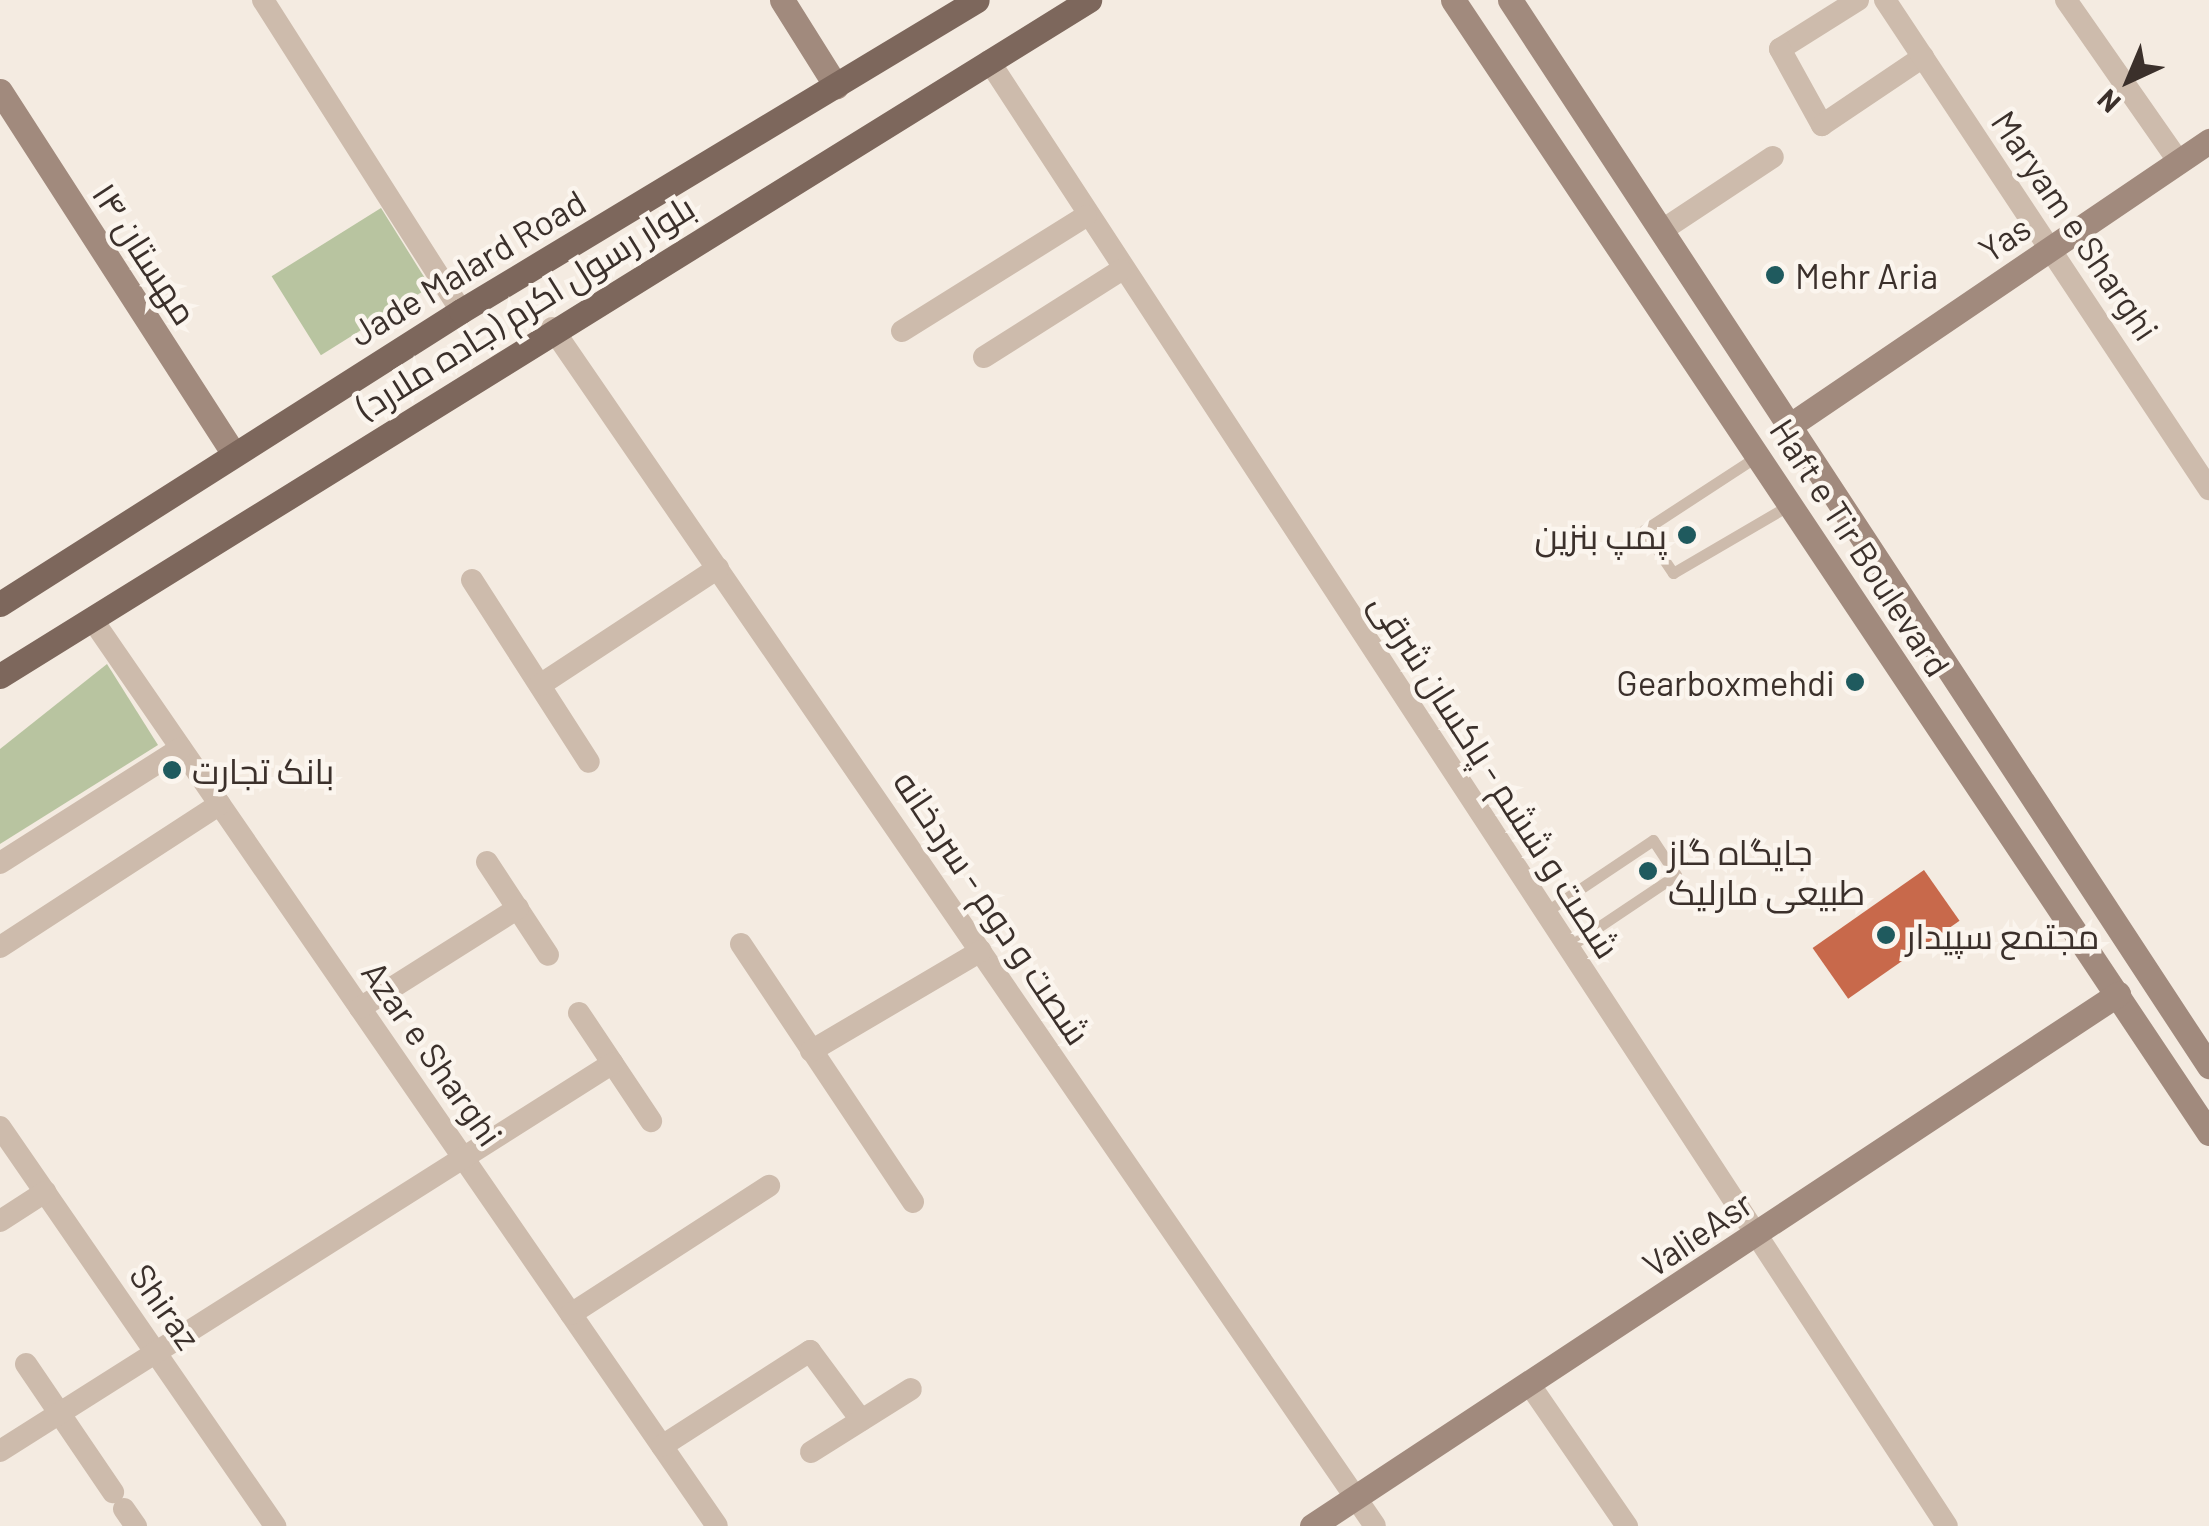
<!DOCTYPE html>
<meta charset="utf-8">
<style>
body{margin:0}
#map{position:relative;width:2209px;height:1526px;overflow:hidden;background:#f4ebe1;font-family:Barlow,Cairo,sans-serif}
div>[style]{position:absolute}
.green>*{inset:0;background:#b8c4a0;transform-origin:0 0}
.building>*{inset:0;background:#c8694b;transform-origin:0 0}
.lane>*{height:11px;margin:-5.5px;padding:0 5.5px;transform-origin:5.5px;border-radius:5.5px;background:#cdbbac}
.street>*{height:22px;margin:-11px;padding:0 11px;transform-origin:11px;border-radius:11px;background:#cdbbac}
.secondary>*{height:25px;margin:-12.5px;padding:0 12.5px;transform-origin:12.5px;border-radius:12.5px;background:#a18a7d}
.primary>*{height:25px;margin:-12.5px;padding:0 12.5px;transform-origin:12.5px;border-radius:12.5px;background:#7d675c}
.dots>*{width:28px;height:28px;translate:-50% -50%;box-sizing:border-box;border:5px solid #fbf5ee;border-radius:50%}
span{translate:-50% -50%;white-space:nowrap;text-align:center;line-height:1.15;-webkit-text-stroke:9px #fbf5ee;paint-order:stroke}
.street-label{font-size:35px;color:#3b302b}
.poi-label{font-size:35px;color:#3b302b}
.left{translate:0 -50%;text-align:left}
.right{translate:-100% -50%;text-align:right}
.north{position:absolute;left:2079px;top:30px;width:100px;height:100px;-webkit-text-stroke:8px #fbf5ee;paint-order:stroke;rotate:224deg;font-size:28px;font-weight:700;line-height:40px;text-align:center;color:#3b302b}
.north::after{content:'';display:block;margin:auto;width:35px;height:45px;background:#3b302b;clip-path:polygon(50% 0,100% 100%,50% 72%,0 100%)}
</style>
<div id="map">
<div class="green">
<div style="left:381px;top:208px;width:93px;height:129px;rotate:58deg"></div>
<div style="clip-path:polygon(107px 664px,158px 745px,0 844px,0 749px)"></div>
</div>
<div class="building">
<div style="left:1924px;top:870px;width:62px;height:136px;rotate:55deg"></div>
</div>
<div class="lane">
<div style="left:1759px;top:455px;width:137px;rotate:146.9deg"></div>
<div style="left:1644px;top:530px;width:52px;rotate:56deg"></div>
<div style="left:1673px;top:573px;width:137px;rotate:-30.3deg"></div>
<div style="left:1544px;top:913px;width:131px;rotate:-33.8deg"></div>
<div style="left:1653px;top:840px;width:42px;rotate:56.7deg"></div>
<div style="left:1676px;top:875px;width:131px;rotate:146.2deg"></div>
</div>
<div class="street">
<div style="left:263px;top:0;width:369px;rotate:57.5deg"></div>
<div style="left:1858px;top:0;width:92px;rotate:147.9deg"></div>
<div style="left:1780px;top:49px;width:87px;rotate:61.1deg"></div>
<div style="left:1822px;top:125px;width:122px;rotate:-34deg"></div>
<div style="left:1885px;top:0;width:587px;rotate:56.47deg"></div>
<div style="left:2066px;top:0;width:198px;rotate:55.1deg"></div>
<div style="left:989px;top:61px;width:1750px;rotate:56.82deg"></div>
<div style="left:1661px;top:231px;width:134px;rotate:-33.5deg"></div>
<div style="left:552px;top:328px;width:1453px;rotate:55.51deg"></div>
<div style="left:902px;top:331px;width:217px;rotate:-32deg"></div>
<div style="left:984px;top:357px;width:162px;rotate:-32.4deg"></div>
<div style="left:472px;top:580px;width:216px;rotate:57.3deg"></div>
<div style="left:92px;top:619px;width:1101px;rotate:55.43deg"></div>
<div style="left:540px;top:685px;width:213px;rotate:-33.3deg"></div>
<div style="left:487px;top:862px;width:111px;rotate:56.7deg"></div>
<div style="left:0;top:863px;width:214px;rotate:-32.4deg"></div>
<div style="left:741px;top:944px;width:310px;rotate:56.3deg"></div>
<div style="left:0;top:947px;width:262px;rotate:-33deg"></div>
<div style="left:360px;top:1008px;width:187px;rotate:-32.3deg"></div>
<div style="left:579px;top:1013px;width:130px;rotate:56.3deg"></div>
<div style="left:811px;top:1051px;width:197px;rotate:-30.5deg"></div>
<div style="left:0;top:1127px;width:485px;rotate:55.4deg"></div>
<div style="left:0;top:1221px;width:54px;rotate:-32.8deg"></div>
<div style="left:571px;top:1314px;width:236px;rotate:-32.9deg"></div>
<div style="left:26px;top:1364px;width:155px;rotate:55.8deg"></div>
<div style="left:1532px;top:1388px;width:168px;rotate:55.5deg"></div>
<div style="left:662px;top:1446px;width:176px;rotate:-32.7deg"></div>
<div style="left:810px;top:1351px;width:86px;rotate:53.5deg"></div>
<div style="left:0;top:1451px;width:725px;rotate:-32.33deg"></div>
<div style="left:811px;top:1452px;width:118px;rotate:-32.2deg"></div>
<div style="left:124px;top:1509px;width:21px;rotate:55deg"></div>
</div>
<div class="secondary">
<div style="left:782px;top:0;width:102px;rotate:57.9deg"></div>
<div style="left:1453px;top:0;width:1362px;rotate:56.29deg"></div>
<div style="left:1510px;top:0;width:1275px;rotate:56.75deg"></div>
<div style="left:0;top:91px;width:430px;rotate:57.2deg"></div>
<div style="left:1789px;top:426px;width:508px;rotate:-34.16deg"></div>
<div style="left:1312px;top:1526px;width:966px;rotate:-33.43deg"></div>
</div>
<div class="primary">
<div style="left:0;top:604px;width:546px;rotate:-32.44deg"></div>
<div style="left:461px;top:311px;width:602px;rotate:-31.08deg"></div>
<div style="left:0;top:676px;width:1282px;rotate:-31.83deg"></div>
</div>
<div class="dots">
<div style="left:1775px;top:275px;background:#1f5a5e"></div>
<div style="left:1687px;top:535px;background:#1f5a5e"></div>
<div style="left:1855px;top:682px;background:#1f5a5e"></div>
<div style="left:172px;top:770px;background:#1f5a5e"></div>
<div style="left:1648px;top:871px;background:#1f5a5e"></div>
<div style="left:1886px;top:935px;background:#1f5a5e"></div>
</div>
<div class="street-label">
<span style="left:2076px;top:225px;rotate:56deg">Maryam e Sharghi</span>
<span style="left:2004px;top:238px;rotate:-34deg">Yas</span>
<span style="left:146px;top:253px;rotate:57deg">مهستان ۱۴</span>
<span style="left:467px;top:267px;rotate:-31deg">Jade Malard Road</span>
<span style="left:525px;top:306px;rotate:-32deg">بلوار رسول اکرم (جاده ملارد)</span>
<span style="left:1861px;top:547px;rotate:57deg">Haft e Tir Boulevard</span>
<span style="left:1496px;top:775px;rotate:57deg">شصت و ششم - پاکسان شرقی</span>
<span style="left:993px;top:907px;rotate:56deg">شصت و دوم - سردخانه</span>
<span style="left:433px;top:1053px;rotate:55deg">Azar e Sharghi</span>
<span style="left:1697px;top:1233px;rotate:-34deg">ValieAsr</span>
<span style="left:166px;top:1306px;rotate:55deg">Shiraz</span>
</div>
<div class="poi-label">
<span class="left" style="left:1795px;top:275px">Mehr Aria</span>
<span class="right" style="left:1667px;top:535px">پمپ بنزین</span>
<span class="right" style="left:1835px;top:682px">Gearboxmehdi</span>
<span class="left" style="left:192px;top:770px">بانک تجارت</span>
<span class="left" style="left:1668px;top:871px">جایگاه گاز<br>طبیعی مارلیک</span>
<span class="left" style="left:1906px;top:935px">مجتمع سپیدار</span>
</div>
<div class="north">N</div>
</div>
